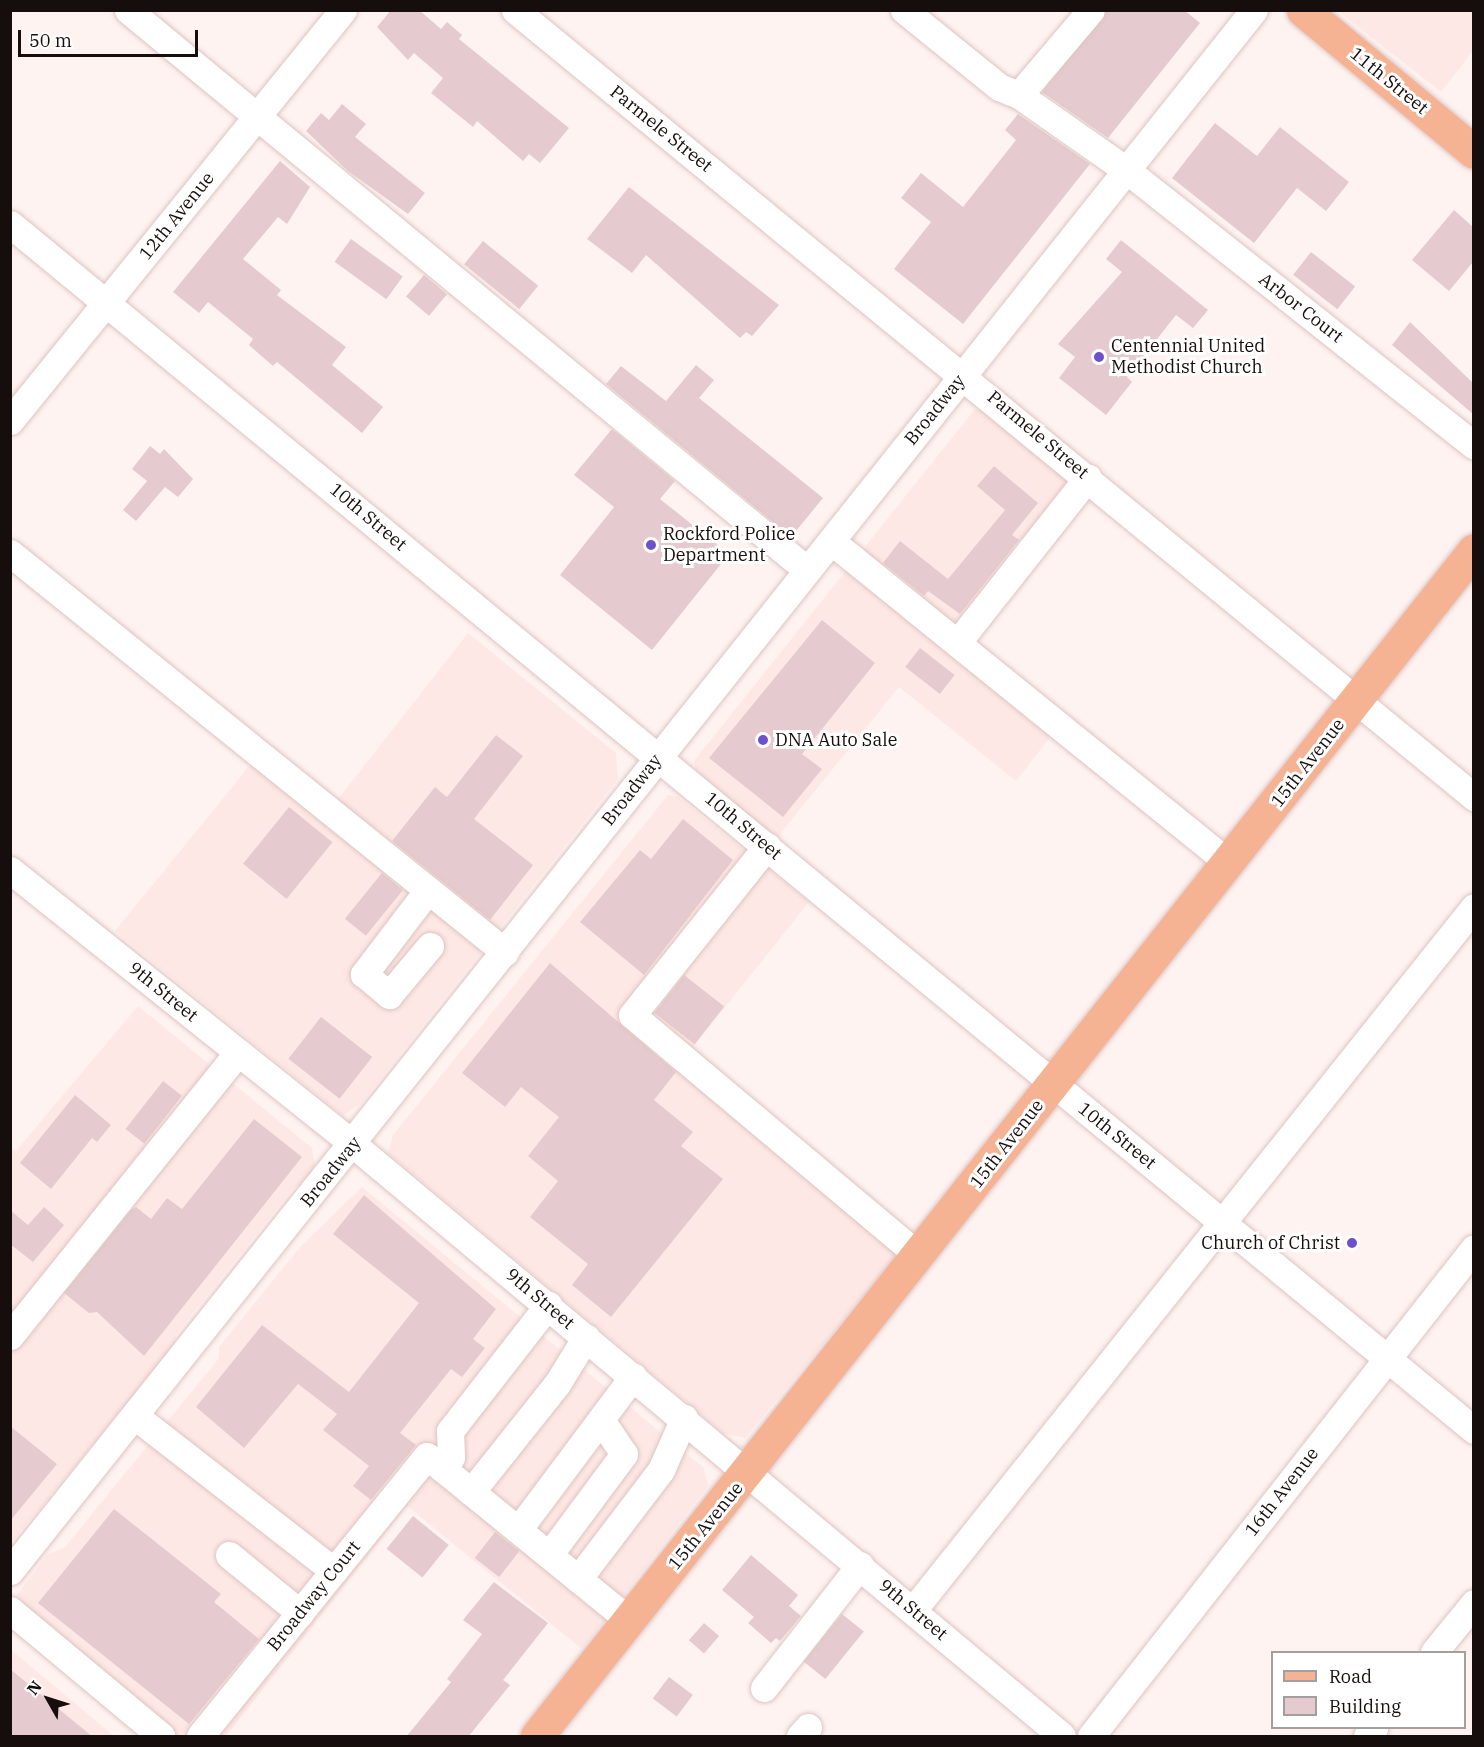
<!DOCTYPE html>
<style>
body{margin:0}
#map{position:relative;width:1484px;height:1747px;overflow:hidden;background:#fef3f1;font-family:"IBM Plex Serif",serif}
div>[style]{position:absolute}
.built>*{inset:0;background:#fee8e5}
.building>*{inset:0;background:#e5cbcf;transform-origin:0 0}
.roads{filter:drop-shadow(0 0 2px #dec4c1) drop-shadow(0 0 2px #dec4c1)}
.minor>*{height:27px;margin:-13.5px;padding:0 13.5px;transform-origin:13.5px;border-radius:13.5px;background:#fff}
.major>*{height:33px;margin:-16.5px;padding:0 16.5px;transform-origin:16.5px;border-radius:16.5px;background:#f5b394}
.dots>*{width:16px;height:16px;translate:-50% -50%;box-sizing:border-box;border:3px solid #fff;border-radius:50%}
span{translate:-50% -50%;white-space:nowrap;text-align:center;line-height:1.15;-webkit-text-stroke:6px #fff;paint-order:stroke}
.street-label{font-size:18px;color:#160e0d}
.poi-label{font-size:18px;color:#160e0d}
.left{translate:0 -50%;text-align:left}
.right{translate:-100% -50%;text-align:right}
.frame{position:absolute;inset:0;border:12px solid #160e0d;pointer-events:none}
.legend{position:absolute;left:1271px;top:1651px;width:195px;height:78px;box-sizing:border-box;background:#fff;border:2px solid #a29f9e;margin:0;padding:8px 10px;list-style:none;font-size:18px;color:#160e0d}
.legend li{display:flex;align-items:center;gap:12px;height:30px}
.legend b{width:30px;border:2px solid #a29f9e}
.north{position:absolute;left:18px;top:1669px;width:60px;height:60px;-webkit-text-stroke:4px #fff;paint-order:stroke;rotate:309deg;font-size:16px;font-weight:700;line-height:24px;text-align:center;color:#160e0d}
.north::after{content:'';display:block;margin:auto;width:21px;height:27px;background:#160e0d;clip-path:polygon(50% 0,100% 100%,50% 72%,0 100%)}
.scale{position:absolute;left:18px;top:30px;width:180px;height:27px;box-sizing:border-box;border:3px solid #160e0d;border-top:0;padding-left:8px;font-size:18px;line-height:21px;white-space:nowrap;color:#160e0d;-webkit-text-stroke:4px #fff;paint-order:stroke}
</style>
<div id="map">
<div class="built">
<div style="clip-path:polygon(1338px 11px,1473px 11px,1473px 51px,1441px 92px)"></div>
<div style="clip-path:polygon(975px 409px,986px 412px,1073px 483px,948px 648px,1054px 732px,1016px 781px,899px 687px,776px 839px,698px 777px,694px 761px)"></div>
<div style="clip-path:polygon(468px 633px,616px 753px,618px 779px,361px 1103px,343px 1116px,115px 931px,264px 748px,335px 803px)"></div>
<div style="clip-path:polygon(668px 795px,678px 797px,809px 902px,679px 1065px,901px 1250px,745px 1438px,723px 1433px,388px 1153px,393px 1135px)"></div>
<div style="clip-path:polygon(138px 1006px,312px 1148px,316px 1170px,309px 1182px,294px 1187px,176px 1334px,175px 1345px,11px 1543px,11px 1148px,16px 1151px)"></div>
<div style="clip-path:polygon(362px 1187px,704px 1468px,708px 1486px,582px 1649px,407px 1506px,226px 1736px,175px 1736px,26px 1614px,17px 1595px,47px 1555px,65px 1547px,219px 1358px,219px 1347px,300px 1247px)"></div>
<div style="clip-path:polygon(11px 1650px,114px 1736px,11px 1736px)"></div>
</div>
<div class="building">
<div style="clip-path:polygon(391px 10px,419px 10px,441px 29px,447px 22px,462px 35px,459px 39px,569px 128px,540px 163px,529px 154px,523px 161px,477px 121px,473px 127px,431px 93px,443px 78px,414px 53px,408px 60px,377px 27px)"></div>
<div style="clip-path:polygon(1106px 10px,1184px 10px,1200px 23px,1108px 138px,1042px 92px)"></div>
<div style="clip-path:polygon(342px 104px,366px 124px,355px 137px,425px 193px,408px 214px,348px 171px,306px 131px,321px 113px,329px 120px)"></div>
<div style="clip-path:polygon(1018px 114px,1090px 164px,963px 324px,894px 269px,931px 222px,901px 198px,921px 173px,963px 207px,1016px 140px,1005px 130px)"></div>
<div style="clip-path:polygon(1215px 123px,1257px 156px,1280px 127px,1349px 182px,1326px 211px,1297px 188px,1254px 243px,1172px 178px)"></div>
<div style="clip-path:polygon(280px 161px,310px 187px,287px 224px,278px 217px,243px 259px,281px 290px,277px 295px,346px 347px,332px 365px,383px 407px,362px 433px,277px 362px,273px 366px,249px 345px,253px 339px,208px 302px,199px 313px,173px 292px)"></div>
<div style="clip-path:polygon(629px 187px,779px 305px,752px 336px,746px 332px,740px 338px,646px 255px,632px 273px,587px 239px)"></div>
<div style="clip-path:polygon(1454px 210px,1473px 227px,1473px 262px,1449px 291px,1412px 260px)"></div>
<div style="left:351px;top:239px;width:64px;height:28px;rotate:36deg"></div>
<div style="clip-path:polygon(1121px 240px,1208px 310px,1193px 328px,1176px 315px,1127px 377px,1132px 382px,1106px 415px,1059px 378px,1075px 357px,1058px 344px,1122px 272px,1106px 259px)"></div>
<div style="left:483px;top:241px;width:71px;height:30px;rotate:39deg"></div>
<div style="left:1311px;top:252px;width:56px;height:29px;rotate:38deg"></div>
<div style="left:424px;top:275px;width:30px;height:28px;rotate:40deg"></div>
<div style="clip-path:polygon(1410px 322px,1473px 383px,1473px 414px,1392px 345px)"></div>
<div style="clip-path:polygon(696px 365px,714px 380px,699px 398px,823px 498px,791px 537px,606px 384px,621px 366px,666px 401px)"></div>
<div style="clip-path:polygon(612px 429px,675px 481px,660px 499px,729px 554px,652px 650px,560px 575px,614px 507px,574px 475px)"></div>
<div style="clip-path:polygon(150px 446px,160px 454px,164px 449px,193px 479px,178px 497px,165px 487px,136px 521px,123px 510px,147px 481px,132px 469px)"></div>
<div style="clip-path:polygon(994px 466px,1038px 503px,1012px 535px,1019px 540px,960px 614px,928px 591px,924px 596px,883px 563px,900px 541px,948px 579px,1005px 510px,977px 486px)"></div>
<div style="clip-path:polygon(822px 620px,875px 663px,802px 754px,822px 769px,783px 817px,709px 758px)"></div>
<div style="left:920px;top:648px;width:44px;height:24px;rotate:38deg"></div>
<div style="clip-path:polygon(496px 735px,523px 756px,474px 819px,533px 865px,490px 920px,392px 841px,435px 787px,447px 797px)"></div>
<div style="left:289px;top:807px;width:56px;height:73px;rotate:39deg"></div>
<div style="clip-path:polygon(683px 819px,733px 860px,644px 975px,580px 922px,640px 850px,651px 859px)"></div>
<div style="left:382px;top:873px;width:27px;height:59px;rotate:39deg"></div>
<div style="clip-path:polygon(550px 963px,676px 1072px,654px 1100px,693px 1132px,681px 1146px,723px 1179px,611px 1317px,572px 1285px,588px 1264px,530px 1217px,558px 1181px,528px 1156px,559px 1117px,521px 1087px,505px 1107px,462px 1073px)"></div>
<div style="left:684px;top:975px;width:51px;height:48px;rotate:38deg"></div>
<div style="left:321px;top:1017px;width:65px;height:53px;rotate:38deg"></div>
<div style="left:163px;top:1081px;width:24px;height:61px;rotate:38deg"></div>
<div style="clip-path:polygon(75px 1095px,111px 1125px,97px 1142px,92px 1138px,51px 1189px,20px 1163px)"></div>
<div style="clip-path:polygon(254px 1119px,302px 1157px,144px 1356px,97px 1312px,89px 1313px,64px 1293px,131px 1210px,136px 1207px,151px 1219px,167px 1198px,182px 1209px)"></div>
<div style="clip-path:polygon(364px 1195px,496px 1309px,473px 1339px,485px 1348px,462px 1377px,451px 1369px,400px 1433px,416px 1445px,371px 1500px,353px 1486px,369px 1466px,323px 1430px,337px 1414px,298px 1384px,244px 1448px,196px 1407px,262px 1325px,349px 1392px,419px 1303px,333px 1234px)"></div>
<div style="clip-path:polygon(44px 1207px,64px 1225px,33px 1262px,10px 1244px,10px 1210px,28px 1225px)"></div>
<div style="clip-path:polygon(10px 1426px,57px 1464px,10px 1521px)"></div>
<div style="clip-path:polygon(114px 1509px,221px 1594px,214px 1602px,259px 1639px,189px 1724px,38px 1603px)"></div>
<div style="left:413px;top:1516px;width:46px;height:42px;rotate:39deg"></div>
<div style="left:495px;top:1532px;width:31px;height:33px;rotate:38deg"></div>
<div style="clip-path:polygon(751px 1555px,798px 1595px,789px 1606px,801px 1616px,780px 1641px,776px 1638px,771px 1643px,748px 1623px,754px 1617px,722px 1590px)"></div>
<div style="clip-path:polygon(494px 1582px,548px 1623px,503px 1680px,510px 1685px,468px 1737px,406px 1737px,451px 1682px,447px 1679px,482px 1634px,463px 1620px)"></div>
<div style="left:842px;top:1614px;width:28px;height:61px;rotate:39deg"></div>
<div style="left:704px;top:1623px;width:20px;height:23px;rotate:41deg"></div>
<div style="clip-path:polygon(10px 1669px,93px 1737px,10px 1737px)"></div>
<div style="left:669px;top:1677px;width:30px;height:27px;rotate:37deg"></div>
</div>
<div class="roads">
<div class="minor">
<div style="left:128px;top:10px;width:880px;rotate:39.51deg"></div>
<div style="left:515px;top:10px;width:1241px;rotate:39.37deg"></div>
<div style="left:904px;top:10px;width:122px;rotate:39deg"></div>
<div style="left:999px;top:87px;width:22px;rotate:22deg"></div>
<div style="left:1019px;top:95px;width:134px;rotate:35deg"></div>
<div style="left:1129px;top:172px;width:440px;rotate:38.4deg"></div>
<div style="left:1019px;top:95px;width:111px;rotate:-49.7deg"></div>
<div style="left:10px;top:224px;width:1897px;rotate:39.48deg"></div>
<div style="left:10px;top:421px;width:529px;rotate:-50.98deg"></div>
<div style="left:831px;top:541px;width:513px;rotate:38.99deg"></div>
<div style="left:10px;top:553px;width:636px;rotate:38.87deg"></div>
<div style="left:957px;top:643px;width:211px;rotate:-51.7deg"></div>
<div style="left:767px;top:846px;width:216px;rotate:128.6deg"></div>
<div style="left:632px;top:1015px;width:375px;rotate:40deg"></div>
<div style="left:10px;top:870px;width:440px;rotate:38.6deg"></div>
<div style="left:354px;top:1145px;width:922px;rotate:39.85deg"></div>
<div style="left:428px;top:890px;width:106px;rotate:127.3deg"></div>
<div style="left:364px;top:974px;width:33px;rotate:40deg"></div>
<div style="left:389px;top:995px;width:64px;rotate:-50.1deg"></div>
<div style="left:10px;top:1336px;width:364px;rotate:-51.2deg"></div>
<div style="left:135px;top:1416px;width:252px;rotate:37.9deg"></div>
<div style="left:443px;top:1469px;width:14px;rotate:-56deg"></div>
<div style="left:451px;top:1457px;width:26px;rotate:-92deg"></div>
<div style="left:450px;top:1431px;width:160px;rotate:-52.1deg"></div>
<div style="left:471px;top:1492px;width:138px;rotate:-51.5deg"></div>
<div style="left:557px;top:1384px;width:55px;rotate:-58.3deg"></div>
<div style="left:518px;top:1530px;width:192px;rotate:-53.2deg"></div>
<div style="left:229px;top:1555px;width:92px;rotate:39.2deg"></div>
<div style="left:549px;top:1555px;width:126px;rotate:-53.4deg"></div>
<div style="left:624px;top:1454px;width:37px;rotate:-124deg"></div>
<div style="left:10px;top:1571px;width:1996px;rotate:-51.45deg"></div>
<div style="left:578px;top:1579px;width:137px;rotate:-52.7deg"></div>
<div style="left:661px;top:1470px;width:57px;rotate:-66.1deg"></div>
<div style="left:10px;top:1610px;width:197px;rotate:39.8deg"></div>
<div style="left:913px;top:1610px;width:899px;rotate:-51.41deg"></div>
<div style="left:1434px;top:1652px;width:63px;rotate:-50.8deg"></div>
<div style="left:764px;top:1688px;width:156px;rotate:-52deg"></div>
<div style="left:200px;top:1736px;width:360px;rotate:-51deg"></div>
<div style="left:427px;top:1456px;width:262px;rotate:39.1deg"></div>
<div style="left:800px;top:1736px;width:12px;rotate:-48deg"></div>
<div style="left:1091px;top:1736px;width:620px;rotate:-51.87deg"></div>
<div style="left:1367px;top:1736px;width:11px;rotate:-49deg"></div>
</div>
<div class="major">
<div style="left:1303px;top:10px;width:222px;rotate:39.7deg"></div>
<div style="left:537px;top:1736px;width:1511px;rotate:-51.69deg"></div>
</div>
</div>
<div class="dots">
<div style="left:1099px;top:357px;background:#6e51ca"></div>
<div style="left:651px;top:545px;background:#6e51ca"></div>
<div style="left:763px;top:740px;background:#6e51ca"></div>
<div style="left:1352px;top:1243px;background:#6e51ca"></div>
</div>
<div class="street-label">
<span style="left:1389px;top:81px;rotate:39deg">11th Street</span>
<span style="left:661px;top:129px;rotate:39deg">Parmele Street</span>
<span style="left:177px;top:216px;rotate:-51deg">12th Avenue</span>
<span style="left:1301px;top:308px;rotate:38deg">Arbor Court</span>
<span style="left:935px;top:410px;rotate:-51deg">Broadway</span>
<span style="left:1038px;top:435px;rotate:40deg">Parmele Street</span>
<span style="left:368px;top:517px;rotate:40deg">10th Street</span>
<span style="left:1308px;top:763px;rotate:-52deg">15th Avenue</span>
<span style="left:632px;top:790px;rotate:-52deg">Broadway</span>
<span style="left:743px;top:826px;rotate:40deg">10th Street</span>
<span style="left:163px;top:992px;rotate:39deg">9th Street</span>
<span style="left:1117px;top:1136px;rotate:39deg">10th Street</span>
<span style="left:1007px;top:1144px;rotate:-52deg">15th Avenue</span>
<span style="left:331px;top:1172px;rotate:-51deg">Broadway</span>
<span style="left:540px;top:1299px;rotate:40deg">9th Street</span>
<span style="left:1282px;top:1492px;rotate:-52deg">16th Avenue</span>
<span style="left:706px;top:1526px;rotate:-51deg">15th Avenue</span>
<span style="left:314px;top:1596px;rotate:-51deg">Broadway Court</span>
<span style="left:913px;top:1610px;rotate:40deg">9th Street</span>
</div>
<div class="poi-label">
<span class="left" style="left:1111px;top:357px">Centennial United<br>Methodist Church</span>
<span class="left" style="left:663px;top:545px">Rockford Police<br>Department</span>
<span class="left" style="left:775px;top:740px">DNA Auto Sale</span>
<span class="right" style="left:1340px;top:1243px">Church of Christ</span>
</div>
<div class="frame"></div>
<ul class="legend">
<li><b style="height:8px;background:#f5b394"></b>Road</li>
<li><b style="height:16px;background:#e5cbcf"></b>Building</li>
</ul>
<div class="north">N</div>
<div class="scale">50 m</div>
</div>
